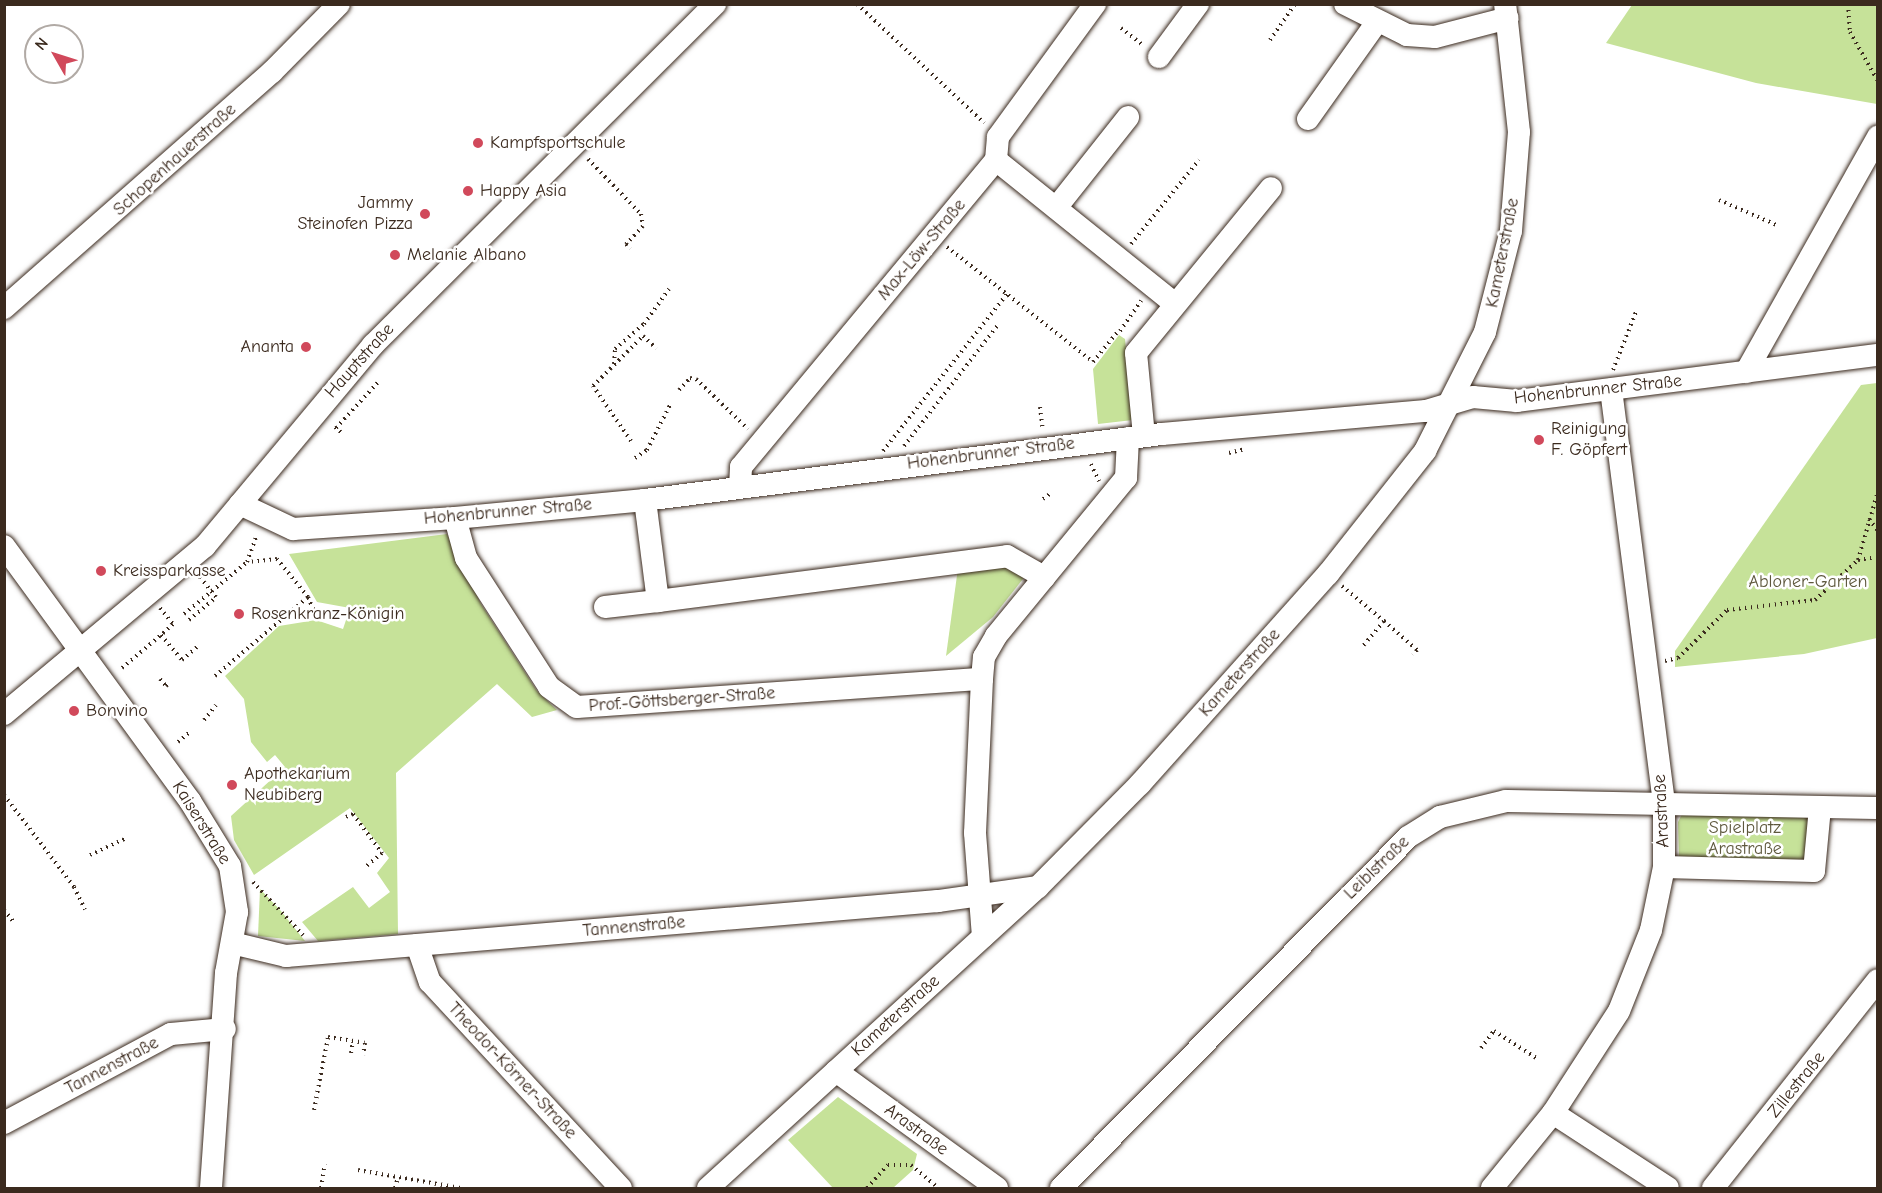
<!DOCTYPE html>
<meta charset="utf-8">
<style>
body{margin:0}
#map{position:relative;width:1882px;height:1193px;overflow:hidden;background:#fff;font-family:"Comic Neue",sans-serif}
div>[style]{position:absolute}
.green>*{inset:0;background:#c6e299}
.path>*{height:4px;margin-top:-2px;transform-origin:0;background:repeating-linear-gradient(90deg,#3b2a1e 0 1.5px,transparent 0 6px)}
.roads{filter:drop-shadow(0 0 2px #3b2a1e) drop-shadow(0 0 2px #3b2a1e)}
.minor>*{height:22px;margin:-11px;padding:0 11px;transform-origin:11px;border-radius:11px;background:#fff}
.dots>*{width:16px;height:16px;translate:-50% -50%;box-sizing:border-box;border:3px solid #fff;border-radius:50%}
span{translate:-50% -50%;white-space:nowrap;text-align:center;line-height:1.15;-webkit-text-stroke:5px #fff;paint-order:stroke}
.poi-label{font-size:18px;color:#3b2a1e}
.left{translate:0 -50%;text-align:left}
.right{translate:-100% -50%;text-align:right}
.street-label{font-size:18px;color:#3b2a1e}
.park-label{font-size:18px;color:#5e583d}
.frame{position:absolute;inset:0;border:6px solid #3b2a1e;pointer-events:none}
.north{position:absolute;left:24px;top:24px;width:60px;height:60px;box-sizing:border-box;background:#fff;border:2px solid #b1aaa5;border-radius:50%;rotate:309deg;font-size:16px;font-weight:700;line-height:24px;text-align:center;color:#3b2a1e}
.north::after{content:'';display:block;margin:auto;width:21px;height:27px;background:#d1495b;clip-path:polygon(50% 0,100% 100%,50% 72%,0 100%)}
</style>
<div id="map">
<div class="green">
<div style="clip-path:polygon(1632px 5px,1877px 5px,1877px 104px,1756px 83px,1606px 43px)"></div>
<div style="clip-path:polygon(1119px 335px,1125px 339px,1133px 420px,1098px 424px,1093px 369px)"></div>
<div style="clip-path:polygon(1877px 383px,1877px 638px,1804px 654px,1675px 667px,1675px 651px,1861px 385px)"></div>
<div style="clip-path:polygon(447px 534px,481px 604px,537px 691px,557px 710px,532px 717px,497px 684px,396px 773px,398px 934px,318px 941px,302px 922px,353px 887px,369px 908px,390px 892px,377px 873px,389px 858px,350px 808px,254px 875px,234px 840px,231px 816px,285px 767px,275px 755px,267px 762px,251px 742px,244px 699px,225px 676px,279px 626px,316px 620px,343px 629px,350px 608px,317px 602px,289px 554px)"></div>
<div style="clip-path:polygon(1004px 563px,1026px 575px,993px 617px,946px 656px,958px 568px)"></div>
<div style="clip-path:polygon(1682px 814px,1807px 816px,1813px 822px,1812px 866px,1679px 858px,1678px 822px)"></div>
<div style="clip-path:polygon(260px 889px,281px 911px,305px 941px,258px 936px)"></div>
<div style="clip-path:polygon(838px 1097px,917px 1154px,913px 1170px,893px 1188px,833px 1188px,788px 1140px)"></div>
</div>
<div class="path">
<div style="left:857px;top:4px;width:174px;rotate:43.1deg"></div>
<div style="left:1848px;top:4px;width:28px;rotate:86deg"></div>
<div style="left:1850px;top:32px;width:56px;rotate:60.3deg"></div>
<div style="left:1121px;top:28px;width:29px;rotate:38deg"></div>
<div style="left:1270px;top:40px;width:44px;rotate:-55.2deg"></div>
<div style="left:588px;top:159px;width:76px;rotate:46.1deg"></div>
<div style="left:641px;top:214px;width:12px;rotate:81deg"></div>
<div style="left:643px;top:226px;width:25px;rotate:133deg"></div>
<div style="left:626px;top:244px;width:6px;rotate:45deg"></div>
<div style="left:1719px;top:200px;width:65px;rotate:23.4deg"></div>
<div style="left:1131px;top:244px;width:108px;rotate:-51deg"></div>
<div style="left:947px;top:247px;width:186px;rotate:38.2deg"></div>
<div style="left:1093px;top:362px;width:41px;rotate:-50.9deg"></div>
<div style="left:1120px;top:331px;width:37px;rotate:-55deg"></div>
<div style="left:614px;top:364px;width:15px;rotate:-86deg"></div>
<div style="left:615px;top:349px;width:38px;rotate:-41deg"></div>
<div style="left:644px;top:324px;width:43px;rotate:-54.5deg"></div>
<div style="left:1613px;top:370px;width:62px;rotate:-68.4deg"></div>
<div style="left:679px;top:390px;width:16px;rotate:-47deg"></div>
<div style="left:690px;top:378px;width:6px;rotate:9deg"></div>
<div style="left:696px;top:379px;width:72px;rotate:43.9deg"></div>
<div style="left:1040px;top:407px;width:23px;rotate:83deg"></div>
<div style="left:335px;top:427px;width:11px;rotate:41deg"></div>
<div style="left:336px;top:428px;width:65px;rotate:-47.5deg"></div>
<div style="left:631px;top:441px;width:67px;rotate:-124.6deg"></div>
<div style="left:593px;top:386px;width:71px;rotate:-45deg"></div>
<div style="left:643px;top:336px;width:18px;rotate:43deg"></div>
<div style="left:904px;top:446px;width:153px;rotate:-52.2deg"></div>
<div style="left:883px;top:451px;width:200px;rotate:-51.7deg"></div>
<div style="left:1229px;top:453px;width:16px;rotate:-14deg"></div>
<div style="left:635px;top:458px;width:14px;rotate:-34deg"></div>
<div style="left:647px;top:450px;width:53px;rotate:-62.9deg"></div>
<div style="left:1091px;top:464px;width:19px;rotate:65deg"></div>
<div style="left:1043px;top:499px;width:9px;rotate:-36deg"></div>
<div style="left:1869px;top:519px;width:15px;rotate:53deg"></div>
<div style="left:1858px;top:560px;width:72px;rotate:-73.8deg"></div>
<div style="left:1342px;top:586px;width:55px;rotate:39.8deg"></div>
<div style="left:1384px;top:621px;width:34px;rotate:130deg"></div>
<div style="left:308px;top:597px;width:15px;rotate:67deg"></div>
<div style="left:160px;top:608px;width:21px;rotate:51deg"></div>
<div style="left:173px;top:624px;width:16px;rotate:137deg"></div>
<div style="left:161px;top:635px;width:33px;rotate:50deg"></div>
<div style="left:182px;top:660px;width:21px;rotate:-41deg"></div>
<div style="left:184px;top:614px;width:82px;rotate:-39.5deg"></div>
<div style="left:247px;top:562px;width:27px;rotate:-70deg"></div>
<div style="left:189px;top:620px;width:35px;rotate:-40deg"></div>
<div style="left:216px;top:597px;width:27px;rotate:-129deg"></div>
<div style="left:1384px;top:621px;width:44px;rotate:41.3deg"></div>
<div style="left:1417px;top:650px;width:6px;rotate:129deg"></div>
<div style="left:1665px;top:661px;width:13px;rotate:-13deg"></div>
<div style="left:1678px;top:658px;width:69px;rotate:-44.4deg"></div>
<div style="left:1727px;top:610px;width:89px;rotate:-6.5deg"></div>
<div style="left:1815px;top:600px;width:59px;rotate:-42.9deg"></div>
<div style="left:1858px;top:560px;width:20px;rotate:-9deg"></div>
<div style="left:122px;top:668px;width:51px;rotate:-40.2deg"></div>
<div style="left:215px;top:676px;width:122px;rotate:-40.3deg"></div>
<div style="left:308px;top:597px;width:49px;rotate:-129.2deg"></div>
<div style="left:277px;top:559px;width:30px;rotate:174deg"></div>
<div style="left:160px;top:679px;width:9px;rotate:49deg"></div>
<div style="left:166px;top:686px;width:4px;rotate:-45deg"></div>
<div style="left:204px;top:720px;width:19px;rotate:-51deg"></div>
<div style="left:178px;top:742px;width:17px;rotate:-40deg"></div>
<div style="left:4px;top:795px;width:116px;rotate:52.7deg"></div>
<div style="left:74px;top:887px;width:25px;rotate:64deg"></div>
<div style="left:346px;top:817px;width:8px;rotate:-23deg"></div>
<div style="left:353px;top:814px;width:49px;rotate:53.4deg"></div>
<div style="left:382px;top:853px;width:23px;rotate:140deg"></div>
<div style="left:90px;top:855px;width:38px;rotate:-25deg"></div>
<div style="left:253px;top:882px;width:73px;rotate:46.7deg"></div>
<div style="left:4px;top:910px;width:14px;rotate:51deg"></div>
<div style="left:1481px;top:1048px;width:21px;rotate:-53deg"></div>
<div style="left:1494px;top:1031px;width:52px;rotate:32.5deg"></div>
<div style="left:351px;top:1053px;width:12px;rotate:-81deg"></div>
<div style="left:314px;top:1110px;width:74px;rotate:-79.1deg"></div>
<div style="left:328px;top:1037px;width:37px;rotate:9deg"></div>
<div style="left:365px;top:1043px;width:12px;rotate:99deg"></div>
<div style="left:358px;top:1170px;width:104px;rotate:10deg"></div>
<div style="left:321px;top:1188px;width:24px;rotate:-81deg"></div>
<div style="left:395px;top:1188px;width:11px;rotate:-75deg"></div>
<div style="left:867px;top:1188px;width:31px;rotate:-48deg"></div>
<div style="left:888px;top:1165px;width:23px"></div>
<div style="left:911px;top:1165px;width:35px;rotate:40deg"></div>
</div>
<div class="roads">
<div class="minor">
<div style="left:1345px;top:4px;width:69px;rotate:26.6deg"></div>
<div style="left:1407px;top:35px;width:28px;rotate:4deg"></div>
<div style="left:1435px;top:37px;width:75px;rotate:-14.6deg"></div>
<div style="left:1159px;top:57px;width:66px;rotate:-53.7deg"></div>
<div style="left:1308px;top:119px;width:119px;rotate:-54.6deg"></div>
<div style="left:996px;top:160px;width:228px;rotate:38.8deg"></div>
<div style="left:1056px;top:208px;width:116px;rotate:-51.6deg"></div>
<div style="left:4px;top:308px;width:357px;rotate:-41.4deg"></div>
<div style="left:272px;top:72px;width:95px;rotate:-45.4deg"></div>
<div style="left:1746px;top:372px;width:270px;rotate:-60.7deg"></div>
<div style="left:1144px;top:436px;width:83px;rotate:-95.5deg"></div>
<div style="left:1136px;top:353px;width:213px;rotate:-50.7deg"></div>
<div style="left:740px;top:487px;width:20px;rotate:-87deg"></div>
<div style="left:741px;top:467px;width:399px;rotate:-50.3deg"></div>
<div style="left:996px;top:160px;width:23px;rotate:-85deg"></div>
<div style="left:998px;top:137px;width:165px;rotate:-53.9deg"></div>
<div style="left:645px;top:500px;width:102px;rotate:82.7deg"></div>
<div style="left:658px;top:601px;width:352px;rotate:-7.3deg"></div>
<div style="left:1007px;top:556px;width:43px;rotate:29.6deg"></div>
<div style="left:240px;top:504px;width:59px;rotate:25.3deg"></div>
<div style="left:293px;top:529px;width:162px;rotate:-3.9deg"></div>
<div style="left:455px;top:518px;width:191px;rotate:-5.4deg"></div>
<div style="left:645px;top:500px;width:521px;rotate:-7.28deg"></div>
<div style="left:1162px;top:434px;width:265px;rotate:-5deg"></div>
<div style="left:1426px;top:411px;width:49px;rotate:-16.6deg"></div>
<div style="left:1473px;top:397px;width:44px;rotate:5.2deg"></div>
<div style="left:1517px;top:401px;width:364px;rotate:-7.3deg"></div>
<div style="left:455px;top:518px;width:41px;rotate:74.6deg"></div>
<div style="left:466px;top:558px;width:153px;rotate:57.2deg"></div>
<div style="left:549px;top:687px;width:34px;rotate:36deg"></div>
<div style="left:577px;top:707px;width:406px;rotate:-4deg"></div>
<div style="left:982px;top:679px;width:22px;rotate:-85deg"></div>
<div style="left:984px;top:657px;width:24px;rotate:-60deg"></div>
<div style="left:996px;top:636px;width:205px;rotate:-50.6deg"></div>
<div style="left:1126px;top:478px;width:40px;rotate:-87.1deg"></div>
<div style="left:4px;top:546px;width:316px;rotate:53.9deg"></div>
<div style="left:190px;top:801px;width:76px;rotate:58.4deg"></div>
<div style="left:230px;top:866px;width:47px;rotate:81.3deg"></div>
<div style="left:237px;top:912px;width:62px;rotate:100.2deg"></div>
<div style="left:226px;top:973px;width:216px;rotate:94deg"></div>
<div style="left:605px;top:607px;width:53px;rotate:-6.5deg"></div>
<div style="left:982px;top:679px;width:154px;rotate:92.6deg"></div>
<div style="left:975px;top:833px;width:104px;rotate:85.6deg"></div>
<div style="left:4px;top:714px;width:262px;rotate:-39.9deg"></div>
<div style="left:205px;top:546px;width:262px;rotate:-50.1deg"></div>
<div style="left:373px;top:345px;width:483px;rotate:-44.9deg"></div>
<div style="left:1664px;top:867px;width:150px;rotate:1.5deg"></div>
<div style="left:1814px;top:871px;width:64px;rotate:-84.6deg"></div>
<div style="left:232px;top:943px;width:56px;rotate:13.5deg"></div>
<div style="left:286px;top:956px;width:654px;rotate:-4.82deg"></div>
<div style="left:938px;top:901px;width:101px;rotate:-8deg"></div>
<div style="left:417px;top:945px;width:39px;rotate:71deg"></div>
<div style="left:430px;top:982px;width:281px;rotate:47.2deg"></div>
<div style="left:836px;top:1071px;width:199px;rotate:36deg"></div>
<div style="left:1553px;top:1113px;width:137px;rotate:33.1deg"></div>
<div style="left:4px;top:1123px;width:189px;rotate:-28.1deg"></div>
<div style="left:171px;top:1034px;width:54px;rotate:-5.3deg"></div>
<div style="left:708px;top:1188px;width:447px;rotate:-42.4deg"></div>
<div style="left:1038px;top:887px;width:145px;rotate:-45.3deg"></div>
<div style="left:1140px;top:784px;width:282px;rotate:-48.2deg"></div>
<div style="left:1328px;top:574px;width:157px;rotate:-51.7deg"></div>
<div style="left:1425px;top:451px;width:133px;rotate:-63.2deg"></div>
<div style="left:1485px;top:332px;width:104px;rotate:-75.6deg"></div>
<div style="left:1511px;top:231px;width:99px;rotate:-85.4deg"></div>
<div style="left:1519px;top:132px;width:129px;rotate:-96.2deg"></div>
<div style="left:1061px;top:1188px;width:494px;rotate:-45.3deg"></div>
<div style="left:1408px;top:837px;width:38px;rotate:-32deg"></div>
<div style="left:1440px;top:817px;width:68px;rotate:-13.6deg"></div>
<div style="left:1506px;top:801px;width:372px;rotate:1.1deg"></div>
<div style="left:1492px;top:1188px;width:97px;rotate:-50.9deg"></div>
<div style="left:1553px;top:1113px;width:121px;rotate:-57.1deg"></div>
<div style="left:1619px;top:1011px;width:87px;rotate:-68.4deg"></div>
<div style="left:1651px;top:930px;width:64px;rotate:-78.3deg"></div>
<div style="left:1664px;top:867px;width:64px;rotate:-90deg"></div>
<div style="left:1664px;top:803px;width:417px;rotate:-97.3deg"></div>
<div style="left:1713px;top:1188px;width:265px;rotate:-51.6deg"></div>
</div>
</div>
<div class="dots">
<div style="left:478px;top:143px;background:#d1495b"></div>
<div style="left:468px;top:191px;background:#d1495b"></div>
<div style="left:425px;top:214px;background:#d1495b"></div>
<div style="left:395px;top:255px;background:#d1495b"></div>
<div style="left:306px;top:347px;background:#d1495b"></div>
<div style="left:1539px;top:440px;background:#d1495b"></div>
<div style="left:101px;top:571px;background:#d1495b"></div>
<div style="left:239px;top:614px;background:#d1495b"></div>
<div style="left:74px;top:711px;background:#d1495b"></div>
<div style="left:232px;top:785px;background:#d1495b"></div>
</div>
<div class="poi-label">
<span class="left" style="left:490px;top:143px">Kampfsportschule</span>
<span class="left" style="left:480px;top:191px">Happy Asia</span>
<span class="right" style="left:413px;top:214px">Jammy<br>Steinofen Pizza</span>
<span class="left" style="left:407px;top:255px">Melanie Albano</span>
<span class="right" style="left:294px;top:347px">Ananta</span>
<span class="left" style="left:1551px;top:440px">Reinigung<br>F. Göpfert</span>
<span class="left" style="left:113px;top:571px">Kreissparkasse</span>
<span class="left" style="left:251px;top:614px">Rosenkranz-Königin</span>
<span class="left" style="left:86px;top:711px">Bonvino</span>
<span class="left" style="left:244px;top:785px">Apothekarium<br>Neubiberg</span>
</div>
<div class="street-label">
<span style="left:175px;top:160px;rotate:-42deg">Schopenhauerstraße</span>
<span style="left:922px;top:250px;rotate:-50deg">Max-Löw-Straße</span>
<span style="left:1503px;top:253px;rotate:-79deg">Kameterstraße</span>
<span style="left:360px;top:361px;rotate:-48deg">Hauptstraße</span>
<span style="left:1598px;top:390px;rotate:-6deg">Hohenbrunner Straße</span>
<span style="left:991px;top:454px;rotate:-7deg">Hohenbrunner Straße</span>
<span style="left:508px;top:512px;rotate:-5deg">Hohenbrunner Straße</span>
<span style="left:1240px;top:673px;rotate:-48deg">Kameterstraße</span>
<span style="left:682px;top:700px;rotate:-4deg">Prof.-Göttsberger-Straße</span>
<span style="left:1662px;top:811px;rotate:-93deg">Arastraße</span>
<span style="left:201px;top:823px;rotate:58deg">Kaiserstraße</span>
<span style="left:1377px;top:868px;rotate:-44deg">Leiblstraße</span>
<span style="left:634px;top:927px;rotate:-5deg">Tannenstraße</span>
<span style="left:896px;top:1016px;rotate:-42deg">Kameterstraße</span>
<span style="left:112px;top:1066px;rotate:-28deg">Tannenstraße</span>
<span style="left:512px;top:1071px;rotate:47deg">Theodor-Körner-Straße</span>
<span style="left:1797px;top:1085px;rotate:-51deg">Zillestraße</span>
<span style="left:916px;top:1130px;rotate:36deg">Arastraße</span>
</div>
<div class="park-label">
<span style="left:1808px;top:582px">Abloner-Garten</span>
<span style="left:1745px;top:839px">Spielplatz<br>Arastraße</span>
</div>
<div class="frame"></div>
<div class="north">N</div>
</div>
